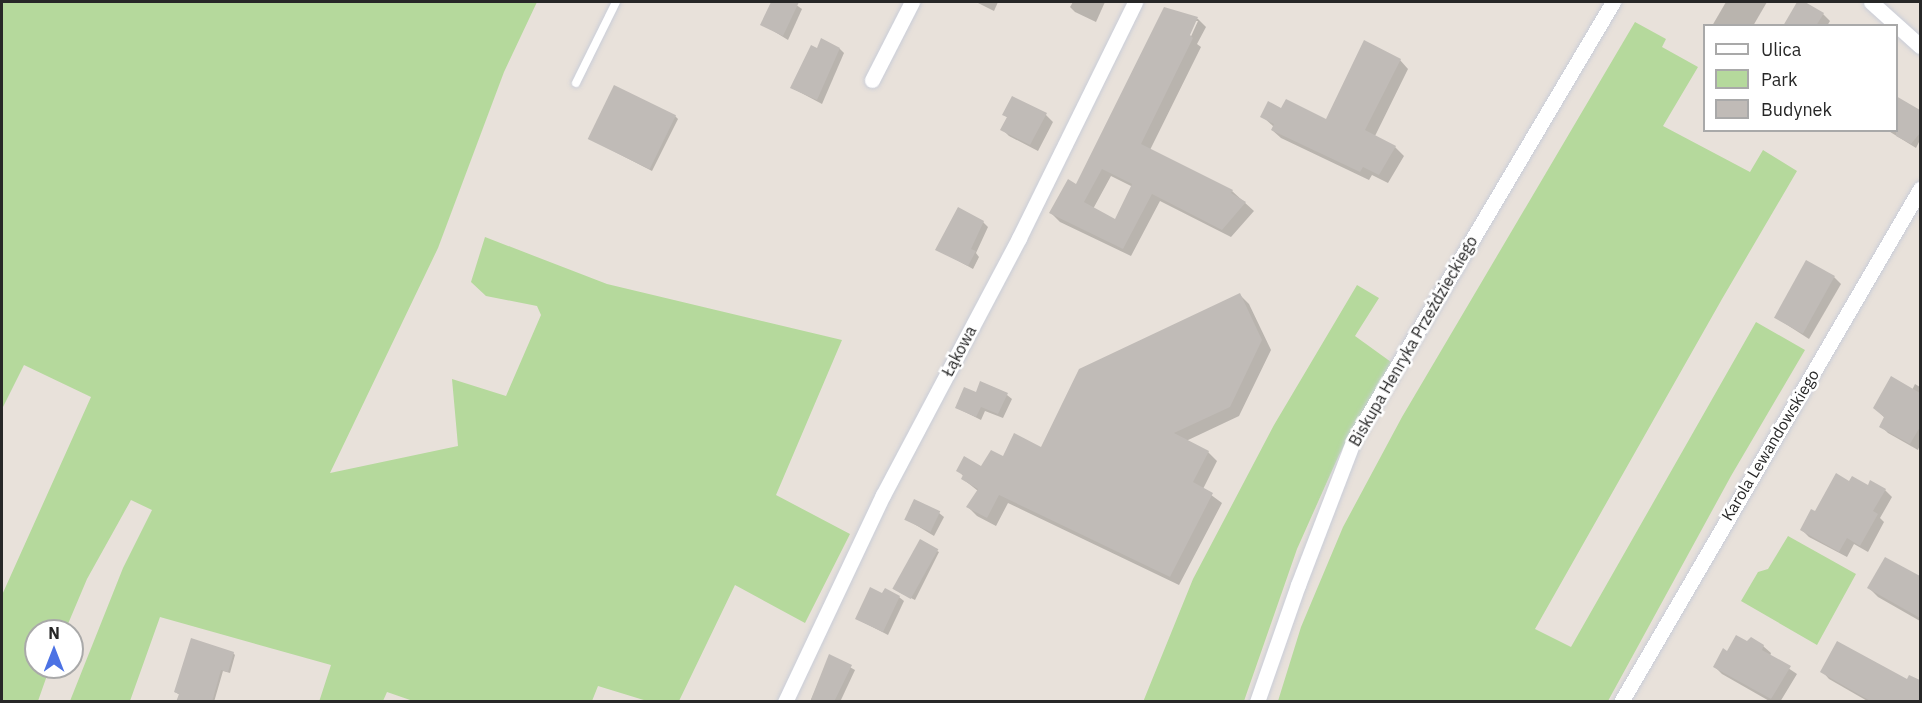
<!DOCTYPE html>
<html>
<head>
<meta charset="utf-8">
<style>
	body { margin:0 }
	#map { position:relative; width:1922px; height:703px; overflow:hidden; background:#e8e1da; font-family:"IBM Plex Sans",sans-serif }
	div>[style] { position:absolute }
	.green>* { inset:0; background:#b5d99c }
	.shadow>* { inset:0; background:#0003 }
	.building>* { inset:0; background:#c0bbb7; transform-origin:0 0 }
	.roads { filter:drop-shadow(0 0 2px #c9cdd8) drop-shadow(0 0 2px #c9cdd8) }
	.lane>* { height:8px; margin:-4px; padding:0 4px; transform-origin:4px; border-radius:4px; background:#fff }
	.street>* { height:15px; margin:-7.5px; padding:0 7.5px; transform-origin:7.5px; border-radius:7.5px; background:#fff }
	span { translate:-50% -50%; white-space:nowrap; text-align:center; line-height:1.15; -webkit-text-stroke:5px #fff; paint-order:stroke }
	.street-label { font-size:16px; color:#272727 }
	.frame { position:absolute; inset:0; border:3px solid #272727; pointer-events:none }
	.legend { position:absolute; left:1703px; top:24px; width:195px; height:108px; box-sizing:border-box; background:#fff; border:2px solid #a9a9a9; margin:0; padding:8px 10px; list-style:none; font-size:18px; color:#272727 }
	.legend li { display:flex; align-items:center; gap:12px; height:30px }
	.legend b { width:30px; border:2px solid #a9a9a9 }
	.north { position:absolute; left:24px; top:619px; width:60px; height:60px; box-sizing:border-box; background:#fff; border:2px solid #a9a9a9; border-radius:50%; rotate:0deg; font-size:16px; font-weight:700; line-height:24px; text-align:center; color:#272727 }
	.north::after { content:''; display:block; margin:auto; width:21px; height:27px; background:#4c72e4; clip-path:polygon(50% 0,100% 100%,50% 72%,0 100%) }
</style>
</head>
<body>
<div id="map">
	<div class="green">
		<div style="clip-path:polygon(2px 2px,537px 2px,504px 72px,438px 248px,330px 473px,458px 446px,452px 379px,506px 396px,541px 315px,537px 306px,486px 296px,471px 282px,485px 237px,607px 284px,842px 340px,776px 495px,850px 534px,805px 623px,735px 585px,679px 701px,647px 701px,598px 686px,592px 701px,413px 701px,387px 692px,383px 701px,319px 702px,331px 665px,160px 617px,130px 701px,70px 701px,123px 568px,152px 510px,131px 500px,87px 579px,65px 631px,36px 631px,36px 667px,50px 667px,38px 701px,2px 701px,2px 595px,91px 397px,24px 365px,2px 409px)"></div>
		<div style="clip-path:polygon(1635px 22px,1666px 39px,1662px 47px,1698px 67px,1663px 126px,1750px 172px,1763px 150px,1797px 171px,1722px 299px,1535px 629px,1571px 647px,1756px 322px,1805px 350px,1731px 476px,1608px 701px,1278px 701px,1301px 627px,1343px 527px,1402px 417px)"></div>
		<div style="clip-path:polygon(1357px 285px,1379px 298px,1355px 336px,1391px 362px,1339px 455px,1297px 549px,1244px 701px,1143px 702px,1193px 579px,1274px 425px)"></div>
		<div style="clip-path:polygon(1788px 536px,1856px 574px,1817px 645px,1741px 601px,1758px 572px,1768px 569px)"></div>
	</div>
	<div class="shadow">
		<div style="clip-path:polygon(773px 2px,792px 2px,802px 9px,788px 40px,762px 24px)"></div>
		<div style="clip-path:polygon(976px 2px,998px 2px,994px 11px)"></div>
		<div style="clip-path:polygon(1073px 2px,1105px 2px,1096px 22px,1075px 12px,1070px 7px)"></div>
		<div style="clip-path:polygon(1726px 2px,1767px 2px,1753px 26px,1712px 26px)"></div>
		<div style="clip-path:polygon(1799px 2px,1823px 14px,1830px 21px,1827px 26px,1787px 26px)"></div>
		<div style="clip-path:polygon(evenodd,1165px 9px,1198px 19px,1206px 27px,1197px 44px,1201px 47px,1150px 150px,1232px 191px,1254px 211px,1231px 237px,1160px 201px,1131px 256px,1060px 222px,1051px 213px,1077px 186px,1165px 9px,1195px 21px,1198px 21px,1188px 43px,1185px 41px,1195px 21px,1165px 9px,1111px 176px,1133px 187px,1115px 221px,1093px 209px,1111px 176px)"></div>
		<div style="clip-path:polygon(818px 49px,840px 49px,844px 53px,822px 104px,792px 88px)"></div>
		<div style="clip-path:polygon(1400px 60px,1408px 69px,1375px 136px,1395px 147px,1404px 156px,1388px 183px,1372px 175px,1369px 180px,1281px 138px,1272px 130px,1274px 127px,1262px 116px,1326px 121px)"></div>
		<div style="clip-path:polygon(1898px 99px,1920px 112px,1920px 140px,1916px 148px,1887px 130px,1896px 130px)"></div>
		<div style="clip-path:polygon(1004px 115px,1046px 115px,1053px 122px,1038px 151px,1009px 136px,1002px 129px,1008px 118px)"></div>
		<div style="clip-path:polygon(675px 116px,678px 119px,652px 171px,590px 139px)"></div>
		<div style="clip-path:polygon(983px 222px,988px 227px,976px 253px,979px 257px,973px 269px,937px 249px)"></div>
		<div style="clip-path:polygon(1834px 277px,1841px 284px,1809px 339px,1775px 317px)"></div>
		<div style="clip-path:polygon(1240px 295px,1249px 304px,1271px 350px,1239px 416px,1186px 441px,1208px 452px,1217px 461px,1203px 489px,1222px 503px,1179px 585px,1008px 503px,996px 526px,977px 516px,968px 507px,978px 491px,963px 479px,964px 477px,958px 470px,982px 468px,1003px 458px,1041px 449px)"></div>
		<div style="clip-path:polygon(1915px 384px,1920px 387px,1920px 445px,1918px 450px,1888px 433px,1881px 426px,1885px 418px,1875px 408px,1912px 390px)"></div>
		<div style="clip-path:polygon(976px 394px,1007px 395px,1012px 399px,1003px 418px,985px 411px,981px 420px,957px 408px)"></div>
		<div style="clip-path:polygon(1850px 483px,1885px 490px,1892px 497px,1880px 518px,1884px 522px,1868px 552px,1854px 544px,1847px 557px,1809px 537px,1802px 530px,1815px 513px)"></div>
		<div style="clip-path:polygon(939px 513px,944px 517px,934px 536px,906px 519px)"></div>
		<div style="clip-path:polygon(937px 551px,939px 552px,915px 600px,899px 592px,897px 590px)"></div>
		<div style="clip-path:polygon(1886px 559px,1920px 578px,1920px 621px,1878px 597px,1869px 588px)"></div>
		<div style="clip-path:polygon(883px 595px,899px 597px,904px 601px,888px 635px,857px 619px)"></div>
		<div style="clip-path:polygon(1748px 643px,1763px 646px,1771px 653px,1770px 656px,1797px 674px,1780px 702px,1771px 702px,1722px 674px,1715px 667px,1728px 653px)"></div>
		<div style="clip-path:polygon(1838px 643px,1920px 688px,1920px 702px,1869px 702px,1829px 679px,1822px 671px)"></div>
		<div style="clip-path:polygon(233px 653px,235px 655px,230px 673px,223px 671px,214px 702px,181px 702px,180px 695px,175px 692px)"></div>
		<div style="clip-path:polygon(830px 656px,855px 670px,840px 702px,810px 702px)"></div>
	</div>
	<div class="building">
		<div style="clip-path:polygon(771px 2px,799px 2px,783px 36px,760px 25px)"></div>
		<div style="clip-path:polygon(1797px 2px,1805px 2px,1824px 13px,1816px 26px,1783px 26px)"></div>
		<div style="clip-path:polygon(evenodd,1164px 7px,1198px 17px,1190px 35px,1193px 38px,1141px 144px,1233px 190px,1231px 193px,1246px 202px,1222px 230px,1152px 194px,1123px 249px,1049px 213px,1068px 179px,1076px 184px,1164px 7px,1102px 169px,1132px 184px,1115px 219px,1084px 202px,1102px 169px)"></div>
		<div style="clip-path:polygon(821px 38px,840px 48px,817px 100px,790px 88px,811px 45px,817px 48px)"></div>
		<div style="clip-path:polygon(1364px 40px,1401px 59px,1365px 130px,1396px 146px,1379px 175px,1363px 167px,1360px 172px,1271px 130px,1274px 124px,1260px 117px,1268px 101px,1281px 108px,1286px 99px,1326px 119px)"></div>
		<div style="left:614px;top:85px;width:69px;height:60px;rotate:26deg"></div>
		<div style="clip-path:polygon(1012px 96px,1047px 113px,1030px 145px,1000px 130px,1007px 117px,1002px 115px)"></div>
		<div style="clip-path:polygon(1896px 96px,1920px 110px,1920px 133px,1911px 144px,1896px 136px)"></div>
		<div style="clip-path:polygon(958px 207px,984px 221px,971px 249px,976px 251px,968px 266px,935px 250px)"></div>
		<div style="left:1806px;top:260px;width:33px;height:66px;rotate:29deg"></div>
		<div style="clip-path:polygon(1240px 293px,1262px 340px,1230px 407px,1174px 433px,1209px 451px,1193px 482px,1213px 493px,1170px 577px,999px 495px,987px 518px,966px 507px,978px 489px,961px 479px,963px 475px,956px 471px,964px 456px,981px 466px,991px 450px,1003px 456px,1014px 433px,1041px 447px,1079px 369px)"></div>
		<div style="clip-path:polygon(1891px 376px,1920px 393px,1920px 427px,1910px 444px,1879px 427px,1884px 417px,1873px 408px)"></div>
		<div style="clip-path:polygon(980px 381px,1008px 393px,998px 414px,981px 407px,976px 417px,955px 408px,964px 387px,976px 392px)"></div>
		<div style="clip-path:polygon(1836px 473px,1849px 481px,1852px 476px,1868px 485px,1870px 480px,1886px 489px,1873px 511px,1878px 514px,1860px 546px,1847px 538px,1839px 552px,1800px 530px,1811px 509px,1815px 511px)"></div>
		<div style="left:914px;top:499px;width:29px;height:23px;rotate:25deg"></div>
		<div style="left:920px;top:539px;width:21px;height:57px;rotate:29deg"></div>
		<div style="clip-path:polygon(1885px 557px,1920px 576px,1920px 618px,1867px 588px)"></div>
		<div style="clip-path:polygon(870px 587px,882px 593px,885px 588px,900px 596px,883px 632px,855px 619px)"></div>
		<div style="clip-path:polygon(1736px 635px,1747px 641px,1751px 637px,1764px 645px,1762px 650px,1791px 666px,1771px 699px,1713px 667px,1723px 648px,1727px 651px)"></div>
		<div style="clip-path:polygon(191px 638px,234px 652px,228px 672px,221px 670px,212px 702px,176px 702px,179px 694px,174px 692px)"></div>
		<div style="clip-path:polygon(1837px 641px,1907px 679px,1909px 675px,1920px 680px,1920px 702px,1872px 702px,1820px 672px)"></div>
		<div style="clip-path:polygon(829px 654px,852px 665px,834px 702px,810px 702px)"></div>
	</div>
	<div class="roads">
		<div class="lane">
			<div style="left:576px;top:83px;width:90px;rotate:-63.7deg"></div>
		</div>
		<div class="street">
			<div style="left:1871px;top:2px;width:66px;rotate:41.9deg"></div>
			<div style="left:872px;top:80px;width:88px;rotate:-62.9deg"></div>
			<div style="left:785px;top:702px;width:229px;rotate:-64.7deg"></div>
			<div style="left:883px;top:495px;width:291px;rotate:-62.1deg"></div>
			<div style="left:1019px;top:238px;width:263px;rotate:-63.8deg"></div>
			<div style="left:1257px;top:702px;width:124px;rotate:-70.7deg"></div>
			<div style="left:1298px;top:585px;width:156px;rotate:-69deg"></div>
			<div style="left:1354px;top:439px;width:508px;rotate:-59.35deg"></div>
			<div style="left:1621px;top:702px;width:594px;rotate:-59.76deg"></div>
		</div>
	</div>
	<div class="street-label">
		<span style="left:1413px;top:341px;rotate:-60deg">Biskupa Henryka Przeździeckiego</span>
		<span style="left:959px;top:351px;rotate:-62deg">Łąkowa</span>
		<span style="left:1770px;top:445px;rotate:-59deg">Karola Lewandowskiego</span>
	</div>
	<div class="frame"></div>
	<ul class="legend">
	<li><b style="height:8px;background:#fff"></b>Ulica</li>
	<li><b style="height:16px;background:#b5d99c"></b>Park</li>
	<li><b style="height:16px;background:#c0bbb7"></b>Budynek</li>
	</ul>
	<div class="north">N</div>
</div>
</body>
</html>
